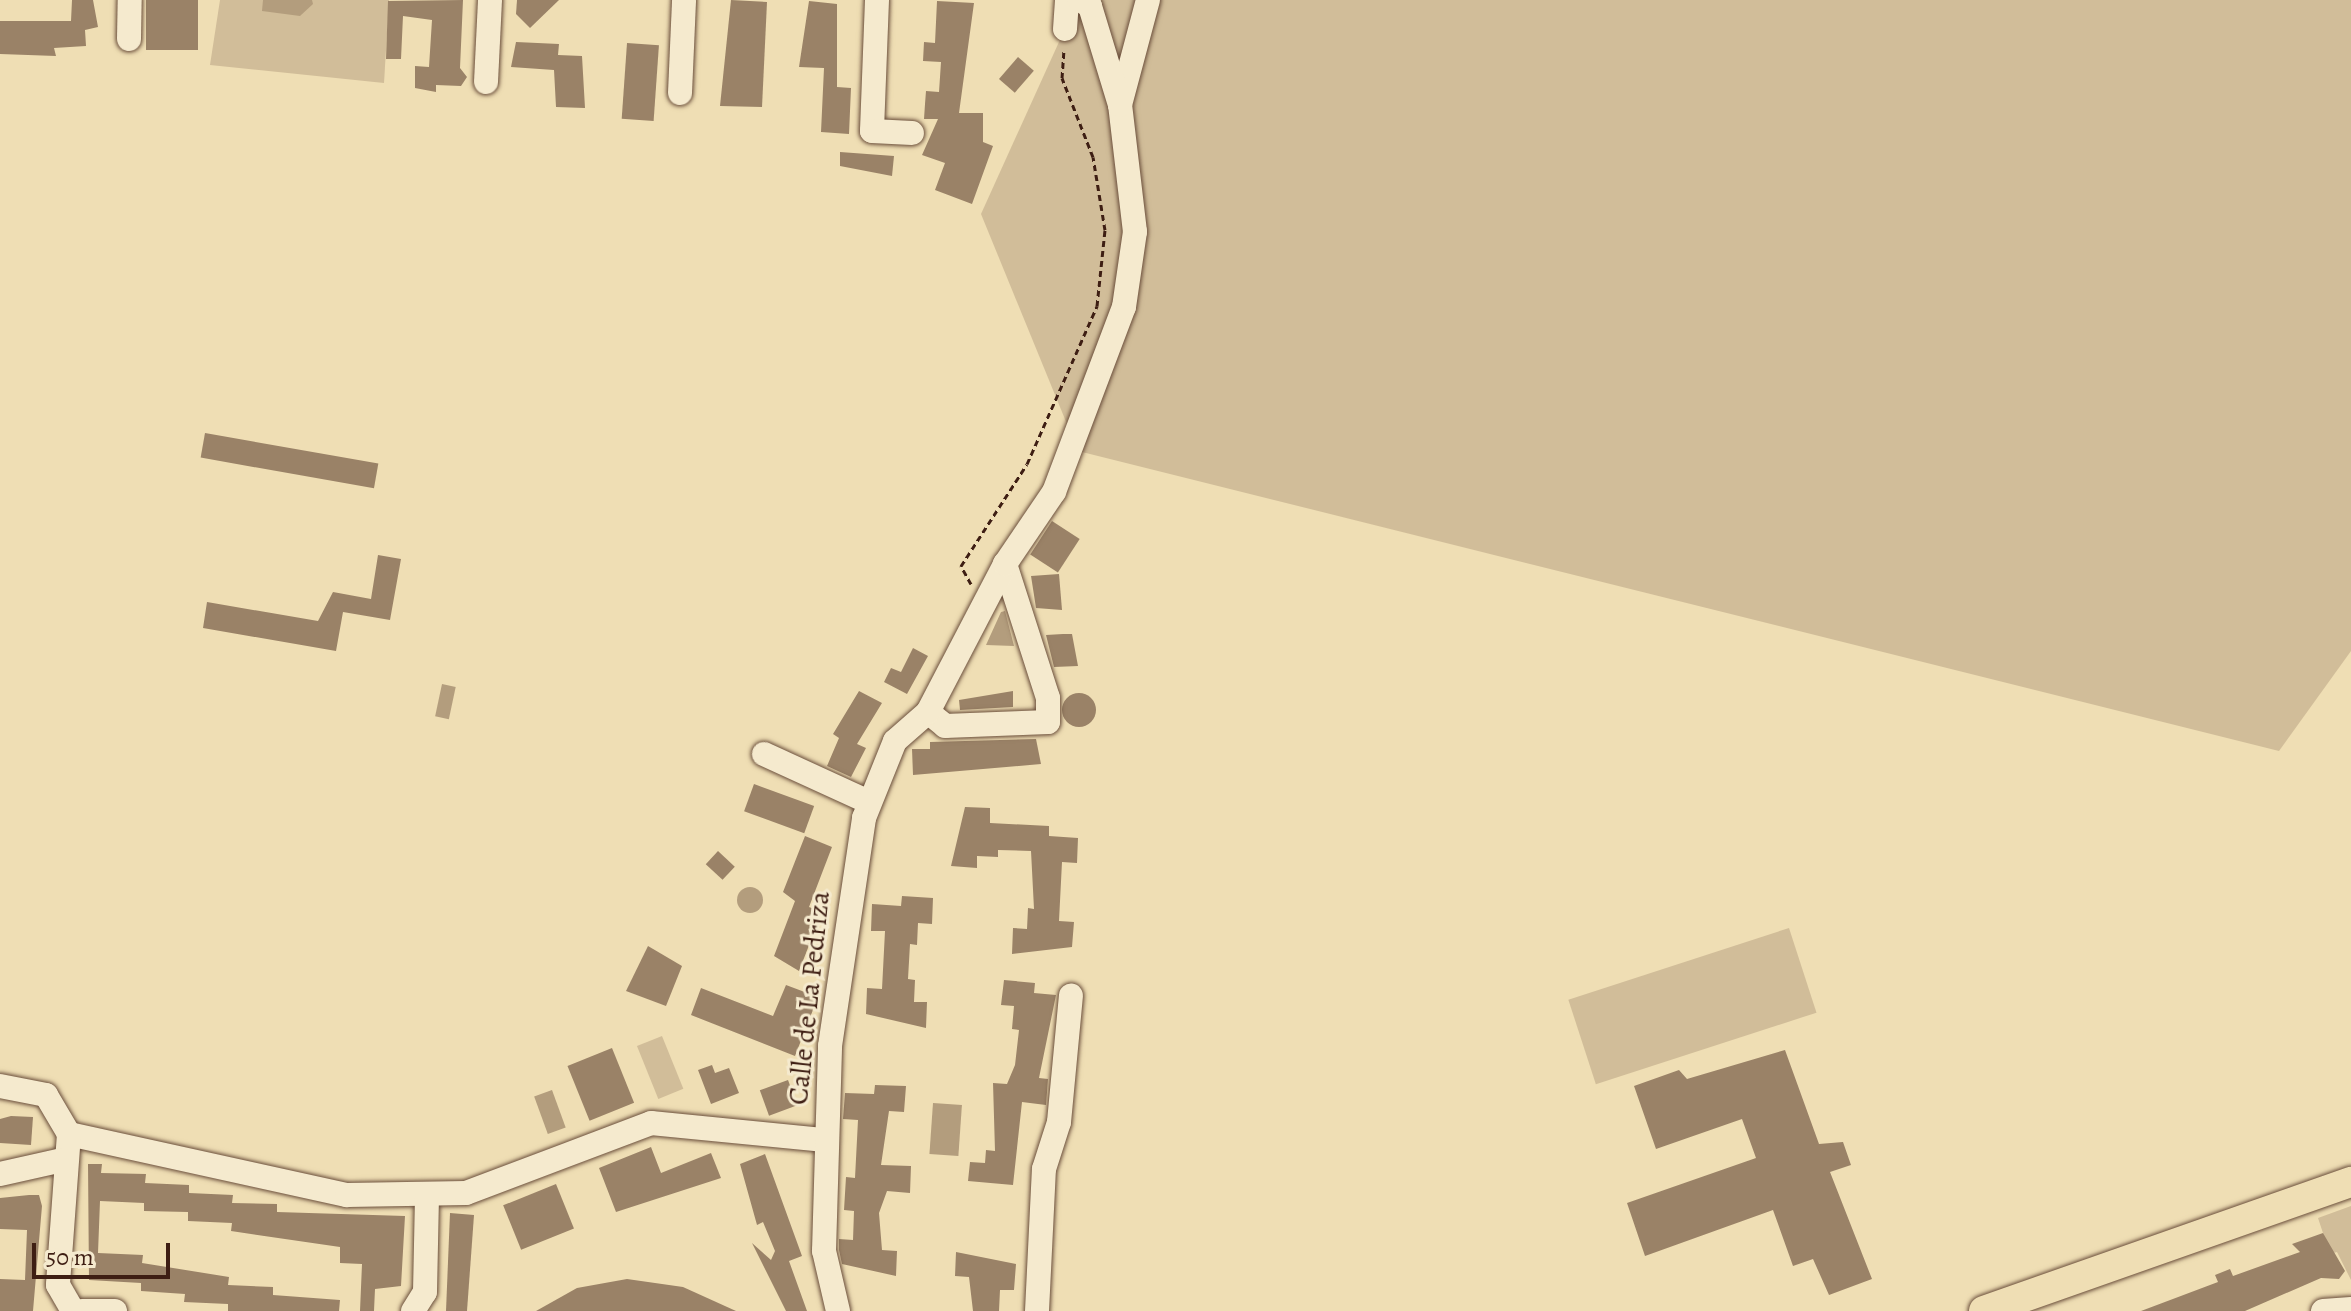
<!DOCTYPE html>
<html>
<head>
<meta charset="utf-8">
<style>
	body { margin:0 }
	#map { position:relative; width:2351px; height:1311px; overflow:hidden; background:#efdeb4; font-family:Alegreya,serif }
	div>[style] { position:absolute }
	.green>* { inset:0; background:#d1bd99; transform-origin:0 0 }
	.water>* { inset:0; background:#b39d7d; transform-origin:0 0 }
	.round { border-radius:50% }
	.building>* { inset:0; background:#9a8267; transform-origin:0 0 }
	.path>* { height:3px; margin-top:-1.5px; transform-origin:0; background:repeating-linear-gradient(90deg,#3e1e13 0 6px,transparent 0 10px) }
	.roads { filter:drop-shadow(0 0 2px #6a4e3b) drop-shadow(0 0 2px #6a4e3b) }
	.minor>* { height:24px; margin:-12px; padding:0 12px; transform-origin:12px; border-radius:12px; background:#f5eace }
	.major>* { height:30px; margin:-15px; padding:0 15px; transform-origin:15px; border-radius:15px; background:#efdeb4 }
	span { translate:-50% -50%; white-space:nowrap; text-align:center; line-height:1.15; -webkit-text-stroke:6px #f5eace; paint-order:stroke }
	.street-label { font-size:28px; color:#3e1e13 }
	.scale { position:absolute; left:32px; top:1243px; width:138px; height:36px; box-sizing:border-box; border:4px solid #3e1e13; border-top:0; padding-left:10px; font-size:24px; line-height:28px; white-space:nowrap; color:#3e1e13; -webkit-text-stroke:6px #f5eace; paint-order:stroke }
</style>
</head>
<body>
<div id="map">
	<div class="green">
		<div style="clip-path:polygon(220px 0,389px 0,384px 83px,210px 65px)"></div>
		<div style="clip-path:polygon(1078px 0,2351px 0,2351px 651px,2279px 751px,1078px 451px,981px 214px)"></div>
		<div style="left:1789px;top:928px;width:89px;height:232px;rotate:72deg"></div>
		<div style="left:662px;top:1036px;width:57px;height:27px;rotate:68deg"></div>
		<div style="clip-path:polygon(2351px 1206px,2351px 1280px,2337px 1252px,2330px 1254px,2318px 1218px)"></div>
	</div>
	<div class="water">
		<div style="clip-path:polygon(263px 0,312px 0,313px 4px,300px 16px,262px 11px)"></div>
		<div style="clip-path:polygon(1005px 611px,1014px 646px,986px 645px,1001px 612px)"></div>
		<div style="left:442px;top:684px;width:14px;height:33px;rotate:12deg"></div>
		<div class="round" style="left:737px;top:887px;width:26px;height:26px"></div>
		<div style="left:552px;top:1090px;width:40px;height:19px;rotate:70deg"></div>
		<div style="left:933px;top:1103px;width:29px;height:51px;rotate:4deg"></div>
	</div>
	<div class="building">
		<div style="clip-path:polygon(72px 0,93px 0,98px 27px,85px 30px,86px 46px,54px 48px,56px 56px,0 54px,0 21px,71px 21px)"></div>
		<div style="left:146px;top:0;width:52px;height:50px"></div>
		<div style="clip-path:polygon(463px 0,460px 68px,467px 77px,461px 86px,436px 85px,436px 92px,415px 88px,415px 66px,429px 67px,432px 20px,403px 16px,401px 59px,386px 59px,388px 1px)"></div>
		<div style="clip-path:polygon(517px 0,559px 0,530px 28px,516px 14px)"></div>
		<div style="clip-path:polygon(731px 0,767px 2px,762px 107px,720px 106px)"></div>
		<div style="clip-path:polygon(809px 1px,837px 4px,837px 87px,851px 88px,849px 134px,821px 132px,824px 68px,799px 67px)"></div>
		<div style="clip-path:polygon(937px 1px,974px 3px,959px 113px,983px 113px,983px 142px,993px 146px,972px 204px,935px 190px,945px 163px,922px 155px,938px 119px,924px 119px,925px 104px,926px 91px,939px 92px,941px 62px,923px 61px,924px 42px,935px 43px)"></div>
		<div style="clip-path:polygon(516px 42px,559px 44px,558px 55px,582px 56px,585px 108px,556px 107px,554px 70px,511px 67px)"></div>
		<div style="left:627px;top:43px;width:32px;height:76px;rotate:4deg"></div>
		<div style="left:1018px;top:57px;width:21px;height:29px;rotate:41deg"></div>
		<div style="clip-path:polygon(840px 152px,894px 156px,892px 176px,840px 166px)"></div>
		<div style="left:205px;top:433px;width:176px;height:25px;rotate:10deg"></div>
		<div style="left:1052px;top:521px;width:33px;height:40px;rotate:33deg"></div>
		<div style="clip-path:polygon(378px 555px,401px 559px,390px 620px,343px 612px,336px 651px,203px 628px,207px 602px,318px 621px,333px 592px,371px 599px)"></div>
		<div style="clip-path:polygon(1059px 574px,1062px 610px,1036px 608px,1031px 576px)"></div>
		<div style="clip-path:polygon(1063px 634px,1072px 634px,1078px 666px,1054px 667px,1046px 635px)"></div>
		<div style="clip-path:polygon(913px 648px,928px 656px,907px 694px,884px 682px,891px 668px,901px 672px)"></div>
		<div style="clip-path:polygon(859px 691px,882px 703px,857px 744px,866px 748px,851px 777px,827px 766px,839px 738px,833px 734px)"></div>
		<div style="clip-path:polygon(1013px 691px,1013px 707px,960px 710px,959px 700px)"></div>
		<div class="round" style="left:1062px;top:693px;width:34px;height:34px"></div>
		<div style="clip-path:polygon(1036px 739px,1041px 764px,913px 775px,912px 749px,930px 749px,930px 742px)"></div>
		<div style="left:754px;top:784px;width:64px;height:29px;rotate:20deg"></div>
		<div style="clip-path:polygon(965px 807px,990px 808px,990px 823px,1049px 826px,1049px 836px,1078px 838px,1077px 863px,1062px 862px,1059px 921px,1074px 922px,1072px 947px,1012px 954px,1013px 928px,1027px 929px,1028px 908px,1034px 909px,1031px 851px,998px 850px,998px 857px,977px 856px,977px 868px,951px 866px)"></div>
		<div style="clip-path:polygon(805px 836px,832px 847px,809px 907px,822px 912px,799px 971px,774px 956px,795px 901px,783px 892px)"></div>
		<div style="left:718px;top:851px;width:23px;height:18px;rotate:43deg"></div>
		<div style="clip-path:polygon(902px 896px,933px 898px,932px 924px,918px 923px,917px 945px,910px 944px,908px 979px,915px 980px,914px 1002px,927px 1002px,926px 1028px,866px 1014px,867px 988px,882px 989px,885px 931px,871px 931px,872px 904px,901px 906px)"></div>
		<div style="clip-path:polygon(648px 946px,682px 966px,666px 1006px,626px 991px)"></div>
		<div style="clip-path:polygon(1004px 980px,1035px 983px,1034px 993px,1056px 995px,1039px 1078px,1048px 1079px,1046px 1105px,1022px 1102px,1013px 1185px,968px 1181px,970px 1162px,985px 1163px,986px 1150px,995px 1151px,993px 1083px,1007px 1084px,1015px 1065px,1019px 1030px,1012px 1029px,1014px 1006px,1001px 1005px)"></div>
		<div style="clip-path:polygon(786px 985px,818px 997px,795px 1056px,691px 1015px,701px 988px,773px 1016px)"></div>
		<div style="left:612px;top:1048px;width:59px;height:48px;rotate:68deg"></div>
		<div style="clip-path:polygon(1785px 1050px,1819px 1144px,1843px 1142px,1851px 1165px,1830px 1172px,1872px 1279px,1829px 1295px,1813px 1259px,1793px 1266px,1773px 1210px,1645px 1256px,1627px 1203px,1756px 1158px,1742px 1119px,1656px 1149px,1634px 1086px,1679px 1070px,1687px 1079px)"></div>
		<div style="clip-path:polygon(712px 1065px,715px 1073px,729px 1068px,739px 1093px,711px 1104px,698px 1070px)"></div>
		<div style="left:788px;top:1080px;width:27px;height:30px;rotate:70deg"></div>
		<div style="clip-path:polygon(875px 1085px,906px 1086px,904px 1112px,889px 1111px,881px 1165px,911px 1166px,910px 1193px,887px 1191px,879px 1213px,882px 1250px,897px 1251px,896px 1276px,842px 1264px,839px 1250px,839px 1239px,853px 1240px,854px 1211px,844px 1210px,846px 1177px,855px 1178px,858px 1120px,843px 1119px,845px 1093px,874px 1094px)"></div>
		<div style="clip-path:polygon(11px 1116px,33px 1117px,31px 1145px,0 1143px,0 1119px)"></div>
		<div style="clip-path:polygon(651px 1147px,661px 1173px,711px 1153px,721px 1178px,616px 1212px,599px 1168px)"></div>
		<div style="clip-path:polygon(765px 1154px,802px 1256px,789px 1261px,807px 1311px,786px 1311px,752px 1243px,771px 1260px,775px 1251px,763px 1222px,757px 1225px,740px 1164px)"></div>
		<div style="clip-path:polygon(88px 1164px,102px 1164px,101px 1173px,146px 1174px,145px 1183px,189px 1185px,189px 1193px,233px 1195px,232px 1203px,277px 1204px,277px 1212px,405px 1216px,401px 1286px,375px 1289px,374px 1311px,360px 1311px,362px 1264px,340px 1263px,340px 1247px,231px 1231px,232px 1223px,188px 1221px,188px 1212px,144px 1211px,144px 1203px,100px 1201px,98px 1253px,143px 1255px,142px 1263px,229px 1277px,228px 1285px,273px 1287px,273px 1295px,340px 1300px,339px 1311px,228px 1311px,228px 1304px,184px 1302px,185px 1294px,141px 1291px,141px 1283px,89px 1280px)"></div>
		<div style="left:556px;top:1184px;width:48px;height:57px;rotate:68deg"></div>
		<div style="clip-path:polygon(29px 1195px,39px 1195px,42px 1206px,33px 1311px,0 1311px,0 1279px,25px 1280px,27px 1230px,0 1229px,0 1198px)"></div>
		<div style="clip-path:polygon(450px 1213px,474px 1215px,467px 1311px,446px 1311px)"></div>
		<div style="clip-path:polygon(2323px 1233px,2345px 1271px,2339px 1279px,2321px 1278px,2245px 1311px,2141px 1311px,2218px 1282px,2215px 1275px,2230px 1269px,2233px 1276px,2300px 1252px,2292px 1244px)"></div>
		<div style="clip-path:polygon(956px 1252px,1016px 1264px,1014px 1290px,1000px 1290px,999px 1311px,973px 1311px,969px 1277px,955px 1276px)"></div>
		<div style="clip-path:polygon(627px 1279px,683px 1287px,736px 1311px,536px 1311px,577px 1288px)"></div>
	</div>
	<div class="path">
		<div style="left:971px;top:584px;width:21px;rotate:-119deg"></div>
		<div style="left:961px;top:566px;width:121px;rotate:-57.1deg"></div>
		<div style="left:1027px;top:464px;width:173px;rotate:-66.1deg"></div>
		<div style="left:1097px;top:306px;width:76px;rotate:-84deg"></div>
		<div style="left:1105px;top:230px;width:74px;rotate:-99.3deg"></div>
		<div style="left:1093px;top:157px;width:85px;rotate:-111.4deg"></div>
		<div style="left:1062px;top:78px;width:29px;rotate:-86deg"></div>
	</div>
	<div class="roads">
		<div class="minor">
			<div style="left:877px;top:0;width:131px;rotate:92.2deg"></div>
			<div style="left:872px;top:131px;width:40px;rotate:2.9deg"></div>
			<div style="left:1065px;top:29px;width:29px;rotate:-86deg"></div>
			<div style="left:129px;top:39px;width:39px;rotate:-89deg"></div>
			<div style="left:486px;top:82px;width:82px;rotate:-87.2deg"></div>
			<div style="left:680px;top:93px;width:93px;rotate:-87.5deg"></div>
			<div style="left:1120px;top:105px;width:109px;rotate:-75.1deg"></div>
			<div style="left:928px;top:712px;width:22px;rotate:39deg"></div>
			<div style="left:945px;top:726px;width:103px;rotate:-2.2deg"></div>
			<div style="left:1048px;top:722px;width:24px;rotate:-90deg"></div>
			<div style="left:1048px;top:698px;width:141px;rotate:-107.8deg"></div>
			<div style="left:764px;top:754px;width:115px;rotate:24.6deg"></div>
			<div style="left:0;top:1086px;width:47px;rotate:11.1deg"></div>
			<div style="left:46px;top:1095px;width:45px;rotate:59.5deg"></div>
			<div style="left:69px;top:1134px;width:285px;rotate:12.4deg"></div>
			<div style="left:347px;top:1195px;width:119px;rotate:-1deg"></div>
			<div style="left:466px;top:1193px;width:198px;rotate:-20.7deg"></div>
			<div style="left:651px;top:1123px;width:175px;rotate:5.6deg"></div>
			<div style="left:69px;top:1134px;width:151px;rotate:94.2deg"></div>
			<div style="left:58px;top:1285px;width:30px;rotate:60deg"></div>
			<div style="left:0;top:1174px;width:64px;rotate:-12.7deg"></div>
			<div style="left:82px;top:1311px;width:33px"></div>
			<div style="left:413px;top:1311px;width:22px;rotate:-58deg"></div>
			<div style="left:425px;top:1292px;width:98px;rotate:-88.8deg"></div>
			<div style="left:838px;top:1311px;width:62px;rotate:-103.1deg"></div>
			<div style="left:824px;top:1251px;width:205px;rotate:-88.3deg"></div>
			<div style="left:830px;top:1046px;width:231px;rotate:-81.5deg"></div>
			<div style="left:864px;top:818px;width:83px;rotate:-68.1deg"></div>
			<div style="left:895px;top:741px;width:44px;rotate:-41.3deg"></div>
			<div style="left:928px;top:712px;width:167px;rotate:-62.5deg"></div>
			<div style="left:1005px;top:564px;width:87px;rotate:-55.8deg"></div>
			<div style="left:1054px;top:492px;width:198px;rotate:-69.3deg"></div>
			<div style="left:1124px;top:307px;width:76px;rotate:-81.7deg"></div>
			<div style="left:1135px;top:232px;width:128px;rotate:-96.7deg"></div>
			<div style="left:1120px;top:105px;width:103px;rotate:-106.9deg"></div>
			<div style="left:1090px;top:6px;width:12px;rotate:-149deg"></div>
			<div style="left:1037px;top:1311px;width:142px;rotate:-87.2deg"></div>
			<div style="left:1044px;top:1169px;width:49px;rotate:-72.3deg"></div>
			<div style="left:1059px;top:1122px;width:127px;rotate:-84.6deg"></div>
			<div style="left:2323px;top:1311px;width:28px;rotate:-4deg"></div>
		</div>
		<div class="major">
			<div style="left:1984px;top:1311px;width:389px;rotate:-19.4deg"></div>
		</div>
	</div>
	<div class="street-label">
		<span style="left:809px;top:998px;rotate:-84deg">Calle de La Pedriza</span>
	</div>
	<div class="scale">50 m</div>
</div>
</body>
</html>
